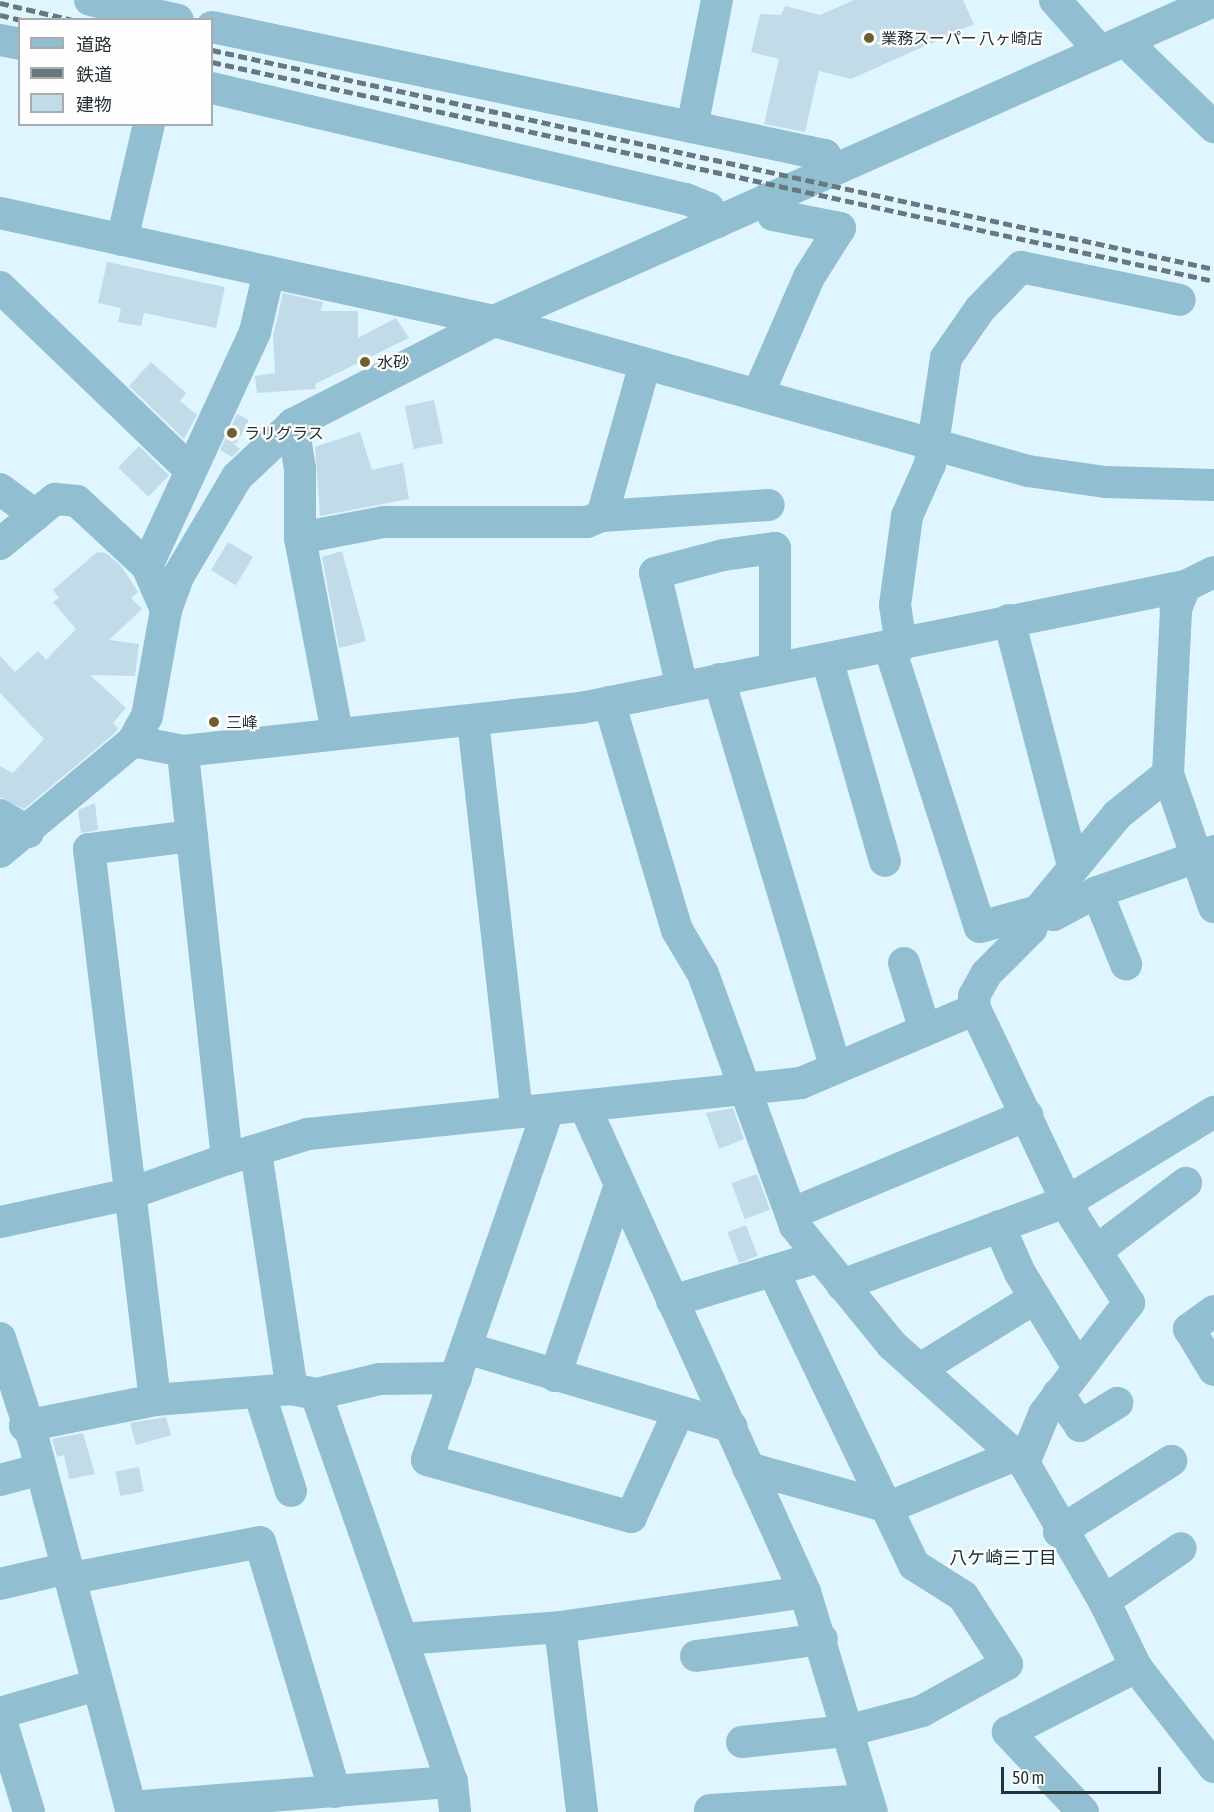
<!DOCTYPE html>
<html>
<head>
<meta charset="utf-8">
<style>
	body { margin:0 }
	#map { position:relative; width:1214px; height:1812px; overflow:hidden; background:#dff5ff; font-family:"Asap Condensed","Noto Sans JP",sans-serif }
	div>[style] { position:absolute }
	.building>* { inset:0; background:#c1dce8; transform-origin:0 0 }
	.minor>* { height:32px; margin:-16px; padding:0 16px; transform-origin:16px; border-radius:16px; background:#92bed1 }
	.rail>* { height:4.5px; margin-top:-2.25px; transform-origin:0; background:repeating-linear-gradient(90deg,#69787e 0 9px,transparent 0 13.5px) }
	.dots>* { width:16px; height:16px; translate:-50% -50%; box-sizing:border-box; border:3px solid #fefefe; border-radius:50% }
	span { translate:-50% -50%; white-space:nowrap; text-align:center; line-height:1.15; -webkit-text-stroke:4.5px #fefefe; paint-order:stroke }
	.poi-label { font-size:16px; color:#273236 }
	.left { translate:0 -50%; text-align:left }
	.neighbourhood-label { font-size:18px; color:#192f38 }
	.legend { position:absolute; left:18px; top:18px; width:195px; height:108px; box-sizing:border-box; background:#fefefe; border:2px solid #a8acae; margin:0; padding:8px 10px; list-style:none; font-size:18px; color:#273236 }
	.legend li { display:flex; align-items:center; gap:12px; height:30px }
	.legend b { width:30px; border:2px solid #a8acae }
	.scale { position:absolute; left:1001px; top:1767px; width:160px; height:27px; box-sizing:border-box; border:3px solid #273236; border-top:0; padding-left:8px; font-size:18px; line-height:21px; white-space:nowrap; color:#273236; -webkit-text-stroke:4px #fefefe; paint-order:stroke }
</style>
</head>
<body>
<div id="map">
	<div class="building">
		<div style="clip-path:polygon(854px 0,963px 0,974px 24px,851px 79px,819px 71px,805px 132px,764px 124px,779px 59px,751px 52px,760px 14px,781px 15px,785px 6px,820px 15px)"></div>
		<div style="clip-path:polygon(107px 262px,225px 287px,216px 328px,144px 313px,141px 326px,118px 322px,121px 308px,98px 303px)"></div>
		<div style="clip-path:polygon(283px 293px,323px 302px,321px 311px,358px 311px,358px 338px,396px 318px,409px 338px,315px 384px,316px 389px,257px 393px,255px 376px,275px 373px,273px 336px)"></div>
		<div style="clip-path:polygon(151px 362px,186px 393px,180px 401px,197px 415px,184px 439px,129px 386px)"></div>
		<div style="left:434px;top:400px;width:44px;height:30px;rotate:78deg"></div>
		<div style="clip-path:polygon(237px 414px,249px 420px,236px 444px,230px 441px,240px 449px,232px 457px,220px 450px)"></div>
		<div style="clip-path:polygon(360px 432px,372px 470px,403px 463px,409px 499px,320px 516px,315px 447px)"></div>
		<div style="left:139px;top:446px;width:42px;height:30px;rotate:44deg"></div>
		<div style="left:228px;top:542px;width:29px;height:33px;rotate:31deg"></div>
		<div style="clip-path:polygon(342px 551px,366px 641px,339px 648px,322px 557px)"></div>
		<div style="clip-path:polygon(97px 552px,106px 553px,121px 566px,138px 592px,131px 598px,142px 609px,109px 640px,139px 644px,135px 676px,90px 675px,126px 708px,113px 723px,118px 728px,114px 734px,24px 809px,0 797px,0 766px,13px 773px,44px 739px,0 693px,0 656px,15px 672px,38px 651px,46px 660px,76px 629px,53px 602px,59px 598px,53px 590px)"></div>
		<div style="clip-path:polygon(95px 803px,98px 830px,81px 833px,78px 810px)"></div>
		<div style="clip-path:polygon(733px 1108px,744px 1139px,719px 1149px,706px 1113px)"></div>
		<div style="left:757px;top:1174px;width:38px;height:27px;rotate:70deg"></div>
		<div style="left:746px;top:1225px;width:33px;height:20px;rotate:69deg"></div>
		<div style="clip-path:polygon(166px 1417px,171px 1435px,136px 1445px,130px 1423px)"></div>
		<div style="clip-path:polygon(83px 1433px,95px 1474px,69px 1479px,64px 1455px,57px 1457px,52px 1439px)"></div>
		<div style="left:139px;top:1467px;width:25px;height:24px;rotate:79deg"></div>
	</div>
	<div class="minor">
		<div style="left:90px;top:0;width:90px;rotate:12.8deg"></div>
		<div style="left:717px;top:0;width:129px;rotate:101.1deg"></div>
		<div style="left:692px;top:127px;width:136px;rotate:11.9deg"></div>
		<div style="left:825px;top:155px;width:17px;rotate:69deg"></div>
		<div style="left:1055px;top:0;width:68px;rotate:48.6deg"></div>
		<div style="left:212px;top:27px;width:490px;rotate:11.8deg"></div>
		<div style="left:0;top:40px;width:20px;rotate:11deg"></div>
		<div style="left:1125px;top:41px;width:124px;rotate:44deg"></div>
		<div style="left:212px;top:88px;width:487px;rotate:13.2deg"></div>
		<div style="left:686px;top:199px;width:24px;rotate:22deg"></div>
		<div style="left:708px;top:208px;width:17px;rotate:57deg"></div>
		<div style="left:0;top:213px;width:506px;rotate:12.33deg"></div>
		<div style="left:494px;top:321px;width:555px;rotate:15.69deg"></div>
		<div style="left:1028px;top:471px;width:78px;rotate:8.1deg"></div>
		<div style="left:1105px;top:482px;width:109px;rotate:1.6deg"></div>
		<div style="left:122px;top:240px;width:119px;rotate:-76.9deg"></div>
		<div style="left:0;top:287px;width:264px;rotate:43.9deg"></div>
		<div style="left:759px;top:392px;width:125px;rotate:-66.5deg"></div>
		<div style="left:809px;top:277px;width:58px;rotate:-57.7deg"></div>
		<div style="left:840px;top:228px;width:68px;rotate:-169deg"></div>
		<div style="left:773px;top:215px;width:17px;rotate:-111deg"></div>
		<div style="left:293px;top:424px;width:46px;rotate:81.2deg"></div>
		<div style="left:300px;top:469px;width:69px;rotate:90deg"></div>
		<div style="left:300px;top:538px;width:197px;rotate:79.2deg"></div>
		<div style="left:0;top:489px;width:44px;rotate:36.6deg"></div>
		<div style="left:35px;top:515px;width:26px;rotate:-39deg"></div>
		<div style="left:55px;top:499px;width:22px;rotate:5deg"></div>
		<div style="left:77px;top:501px;width:96px;rotate:42.9deg"></div>
		<div style="left:602px;top:516px;width:158px;rotate:-74.2deg"></div>
		<div style="left:300px;top:538px;width:86px;rotate:-10.8deg"></div>
		<div style="left:384px;top:522px;width:203px"></div>
		<div style="left:587px;top:522px;width:16px;rotate:-22deg"></div>
		<div style="left:602px;top:516px;width:167px;rotate:-3.8deg"></div>
		<div style="left:0;top:544px;width:45px;rotate:-39.6deg"></div>
		<div style="left:1214px;top:572px;width:32px;rotate:154deg"></div>
		<div style="left:1185px;top:586px;width:26px;rotate:111deg"></div>
		<div style="left:1176px;top:610px;width:164px;rotate:92.8deg"></div>
		<div style="left:1168px;top:774px;width:141px;rotate:70.9deg"></div>
		<div style="left:166px;top:610px;width:48px;rotate:-113.4deg"></div>
		<div style="left:147px;top:566px;width:258px;rotate:-65.2deg"></div>
		<div style="left:255px;top:332px;width:62px;rotate:-76.9deg"></div>
		<div style="left:1009px;top:620px;width:253px;rotate:75.4deg"></div>
		<div style="left:901px;top:646px;width:41px;rotate:-98.3deg"></div>
		<div style="left:895px;top:605px;width:90px;rotate:-82.3deg"></div>
		<div style="left:907px;top:516px;width:57px;rotate:-66.1deg"></div>
		<div style="left:930px;top:464px;width:107px;rotate:-81.4deg"></div>
		<div style="left:946px;top:358px;width:60px;rotate:-55.2deg"></div>
		<div style="left:980px;top:309px;width:59px;rotate:-45.7deg"></div>
		<div style="left:1021px;top:267px;width:162px;rotate:11.7deg"></div>
		<div style="left:890px;top:649px;width:292px;rotate:72.1deg"></div>
		<div style="left:980px;top:927px;width:60px;rotate:-15.4deg"></div>
		<div style="left:1038px;top:911px;width:16px;rotate:14deg"></div>
		<div style="left:1054px;top:915px;width:49px;rotate:-28.1deg"></div>
		<div style="left:1097px;top:892px;width:124px;rotate:-19.3deg"></div>
		<div style="left:827px;top:659px;width:210px;rotate:74deg"></div>
		<div style="left:719px;top:679px;width:406px;rotate:73.3deg"></div>
		<div style="left:682px;top:687px;width:117px;rotate:-103.3deg"></div>
		<div style="left:655px;top:573px;width:70px;rotate:-14.8deg"></div>
		<div style="left:723px;top:555px;width:52px;rotate:-7.7deg"></div>
		<div style="left:775px;top:548px;width:119px;rotate:90deg"></div>
		<div style="left:609px;top:702px;width:238px;rotate:73.4deg"></div>
		<div style="left:677px;top:930px;width:51px;rotate:59.4deg"></div>
		<div style="left:703px;top:974px;width:268px;rotate:69.9deg"></div>
		<div style="left:795px;top:1226px;width:154px;rotate:50.8deg"></div>
		<div style="left:892px;top:1345px;width:177px;rotate:41.8deg"></div>
		<div style="left:1024px;top:1463px;width:160px;rotate:59.9deg"></div>
		<div style="left:1104px;top:1601px;width:73px;rotate:64.1deg"></div>
		<div style="left:1136px;top:1667px;width:127px;rotate:52deg"></div>
		<div style="left:473px;top:721px;width:393px;rotate:83.6deg"></div>
		<div style="left:133px;top:741px;width:51px;rotate:11.3deg"></div>
		<div style="left:183px;top:751px;width:400px;rotate:-6.2deg"></div>
		<div style="left:581px;top:708px;width:616px;rotate:-11.42deg"></div>
		<div style="left:0;top:815px;width:33px;rotate:31deg"></div>
		<div style="left:0;top:852px;width:173px;rotate:-39.8deg"></div>
		<div style="left:133px;top:741px;width:29px;rotate:-61deg"></div>
		<div style="left:147px;top:716px;width:108px;rotate:-79.8deg"></div>
		<div style="left:166px;top:610px;width:37px;rotate:-70deg"></div>
		<div style="left:179px;top:575px;width:114px;rotate:-59.4deg"></div>
		<div style="left:237px;top:477px;width:77px;rotate:-43.4deg"></div>
		<div style="left:293px;top:424px;width:226px;rotate:-27.1deg"></div>
		<div style="left:494px;top:321px;width:788px;rotate:-23.96deg"></div>
		<div style="left:1097px;top:892px;width:78px;rotate:68.1deg"></div>
		<div style="left:904px;top:963px;width:70px;rotate:72.6deg"></div>
		<div style="left:585px;top:1107px;width:533px;rotate:65.6deg"></div>
		<div style="left:805px;top:1592px;width:230px;rotate:73.1deg"></div>
		<div style="left:548px;top:1110px;width:370px;rotate:109.1deg"></div>
		<div style="left:427px;top:1460px;width:212px;rotate:15.6deg"></div>
		<div style="left:631px;top:1517px;width:114px;rotate:-65.7deg"></div>
		<div style="left:256px;top:1152px;width:240px;rotate:81.4deg"></div>
		<div style="left:227px;top:1159px;width:85px;rotate:-17.2deg"></div>
		<div style="left:308px;top:1134px;width:496px;rotate:-5.9deg"></div>
		<div style="left:801px;top:1083px;width:189px;rotate:-23deg"></div>
		<div style="left:793px;top:1213px;width:254px;rotate:-22.7deg"></div>
		<div style="left:0;top:1222px;width:132px;rotate:-12.2deg"></div>
		<div style="left:129px;top:1194px;width:104px;rotate:-19.7deg"></div>
		<div style="left:227px;top:1159px;width:410px;rotate:-96.2deg"></div>
		<div style="left:999px;top:1226px;width:51px;rotate:65.9deg"></div>
		<div style="left:1020px;top:1273px;width:109px;rotate:58.5deg"></div>
		<div style="left:1096px;top:1251px;width:113px;rotate:-37.1deg"></div>
		<div style="left:842px;top:1285px;width:241px;rotate:-20.4deg"></div>
		<div style="left:1068px;top:1201px;width:171px;rotate:-31.4deg"></div>
		<div style="left:672px;top:1301px;width:153px;rotate:-16.7deg"></div>
		<div style="left:1214px;top:1311px;width:31px;rotate:144deg"></div>
		<div style="left:1189px;top:1329px;width:48px;rotate:58.6deg"></div>
		<div style="left:0;top:1338px;width:109px;rotate:71.9deg"></div>
		<div style="left:34px;top:1442px;width:383px;rotate:75.2deg"></div>
		<div style="left:466px;top:1348px;width:277px;rotate:16.5deg"></div>
		<div style="left:920px;top:1369px;width:135px;rotate:-31.7deg"></div>
		<div style="left:555px;top:1376px;width:202px;rotate:-71.2deg"></div>
		<div style="left:259px;top:1392px;width:104px;rotate:72.1deg"></div>
		<div style="left:316px;top:1394px;width:411px;rotate:70.7deg"></div>
		<div style="left:452px;top:1782px;width:30px;rotate:84deg"></div>
		<div style="left:1058px;top:1394px;width:39px;rotate:55deg"></div>
		<div style="left:1080px;top:1426px;width:44px;rotate:-31.9deg"></div>
		<div style="left:155px;top:1400px;width:555px;rotate:-96.83deg"></div>
		<div style="left:89px;top:849px;width:104px;rotate:-7.2deg"></div>
		<div style="left:25px;top:1426px;width:133px;rotate:-11.3deg"></div>
		<div style="left:155px;top:1400px;width:137px;rotate:-4.6deg"></div>
		<div style="left:292px;top:1389px;width:25px;rotate:12deg"></div>
		<div style="left:316px;top:1394px;width:66px;rotate:-13.2deg"></div>
		<div style="left:380px;top:1379px;width:76px;rotate:-0.8deg"></div>
		<div style="left:1024px;top:1463px;width:53px;rotate:-67.8deg"></div>
		<div style="left:1044px;top:1414px;width:140px;rotate:-52.6deg"></div>
		<div style="left:1129px;top:1303px;width:104px;rotate:-122.5deg"></div>
		<div style="left:1073px;top:1215px;width:228px;rotate:-115.4deg"></div>
		<div style="left:975px;top:1009px;width:13px;rotate:-94deg"></div>
		<div style="left:974px;top:996px;width:25px;rotate:-61deg"></div>
		<div style="left:986px;top:974px;width:64px;rotate:-45deg"></div>
		<div style="left:1031px;top:929px;width:19px;rotate:-69deg"></div>
		<div style="left:1038px;top:911px;width:124px;rotate:-50.5deg"></div>
		<div style="left:1117px;top:815px;width:65px;rotate:-38.8deg"></div>
		<div style="left:748px;top:1468px;width:146px;rotate:15.5deg"></div>
		<div style="left:889px;top:1507px;width:136px;rotate:-22.4deg"></div>
		<div style="left:0;top:1480px;width:42px;rotate:-15deg"></div>
		<div style="left:1059px;top:1532px;width:133px;rotate:-32.4deg"></div>
		<div style="left:72px;top:1578px;width:191px;rotate:-10.8deg"></div>
		<div style="left:260px;top:1542px;width:261px;rotate:73.3deg"></div>
		<div style="left:0;top:1584px;width:70px;rotate:-13.2deg"></div>
		<div style="left:1104px;top:1601px;width:93px;rotate:-34.5deg"></div>
		<div style="left:560px;top:1627px;width:186px;rotate:83.2deg"></div>
		<div style="left:402px;top:1639px;width:158px;rotate:-4.3deg"></div>
		<div style="left:560px;top:1627px;width:247px;rotate:-8.1deg"></div>
		<div style="left:696px;top:1656px;width:127px;rotate:-7.7deg"></div>
		<div style="left:0;top:1713px;width:101px;rotate:-16.1deg"></div>
		<div style="left:0;top:1717px;width:99px;rotate:73deg"></div>
		<div style="left:742px;top:1742px;width:106px;rotate:-6deg"></div>
		<div style="left:847px;top:1731px;width:78px;rotate:-14.9deg"></div>
		<div style="left:922px;top:1711px;width:97px;rotate:-28.9deg"></div>
		<div style="left:1007px;top:1664px;width:81px;rotate:-122.9deg"></div>
		<div style="left:963px;top:1596px;width:58px;rotate:-147.7deg"></div>
		<div style="left:914px;top:1565px;width:324px;rotate:-115.6deg"></div>
		<div style="left:131px;top:1807px;width:322px;rotate:-4.5deg"></div>
		<div style="left:710px;top:1810px;width:158px;rotate:-3.6deg"></div>
		<div style="left:1083px;top:1812px;width:110px;rotate:-133.2deg"></div>
		<div style="left:1008px;top:1732px;width:144px;rotate:-26.9deg"></div>
	</div>
	<div class="rail">
		<div style="left:0;top:3px;width:75px;rotate:13.1deg"></div>
		<div style="left:0;top:15px;width:22px;rotate:13deg"></div>
		<div style="left:212px;top:50px;width:1026px;rotate:12.33deg"></div>
		<div style="left:212px;top:62px;width:1026px;rotate:12.33deg"></div>
	</div>
	<div class="dots">
		<div style="left:869px;top:38px;background:#6d602d"></div>
		<div style="left:365px;top:362px;background:#6d602d"></div>
		<div style="left:232px;top:433px;background:#6d602d"></div>
		<div style="left:214px;top:722px;background:#6d602d"></div>
	</div>
	<div class="poi-label">
		<span class="left" style="left:881px;top:38px">業務スーパー 八ヶ崎店</span>
		<span class="left" style="left:377px;top:362px">水砂</span>
		<span class="left" style="left:244px;top:433px">ラリグラス</span>
		<span class="left" style="left:226px;top:722px">三峰</span>
	</div>
	<div class="neighbourhood-label">
		<span style="left:1003px;top:1558px">八ケ崎三丁目</span>
	</div>
	<ul class="legend">
	<li><b style="height:8px;background:#92bed1"></b>道路</li>
	<li><b style="height:8px;background:#69787e"></b>鉄道</li>
	<li><b style="height:16px;background:#c1dce8"></b>建物</li>
	</ul>
	<div class="scale">50 m</div>
</div>
</body>
</html>
